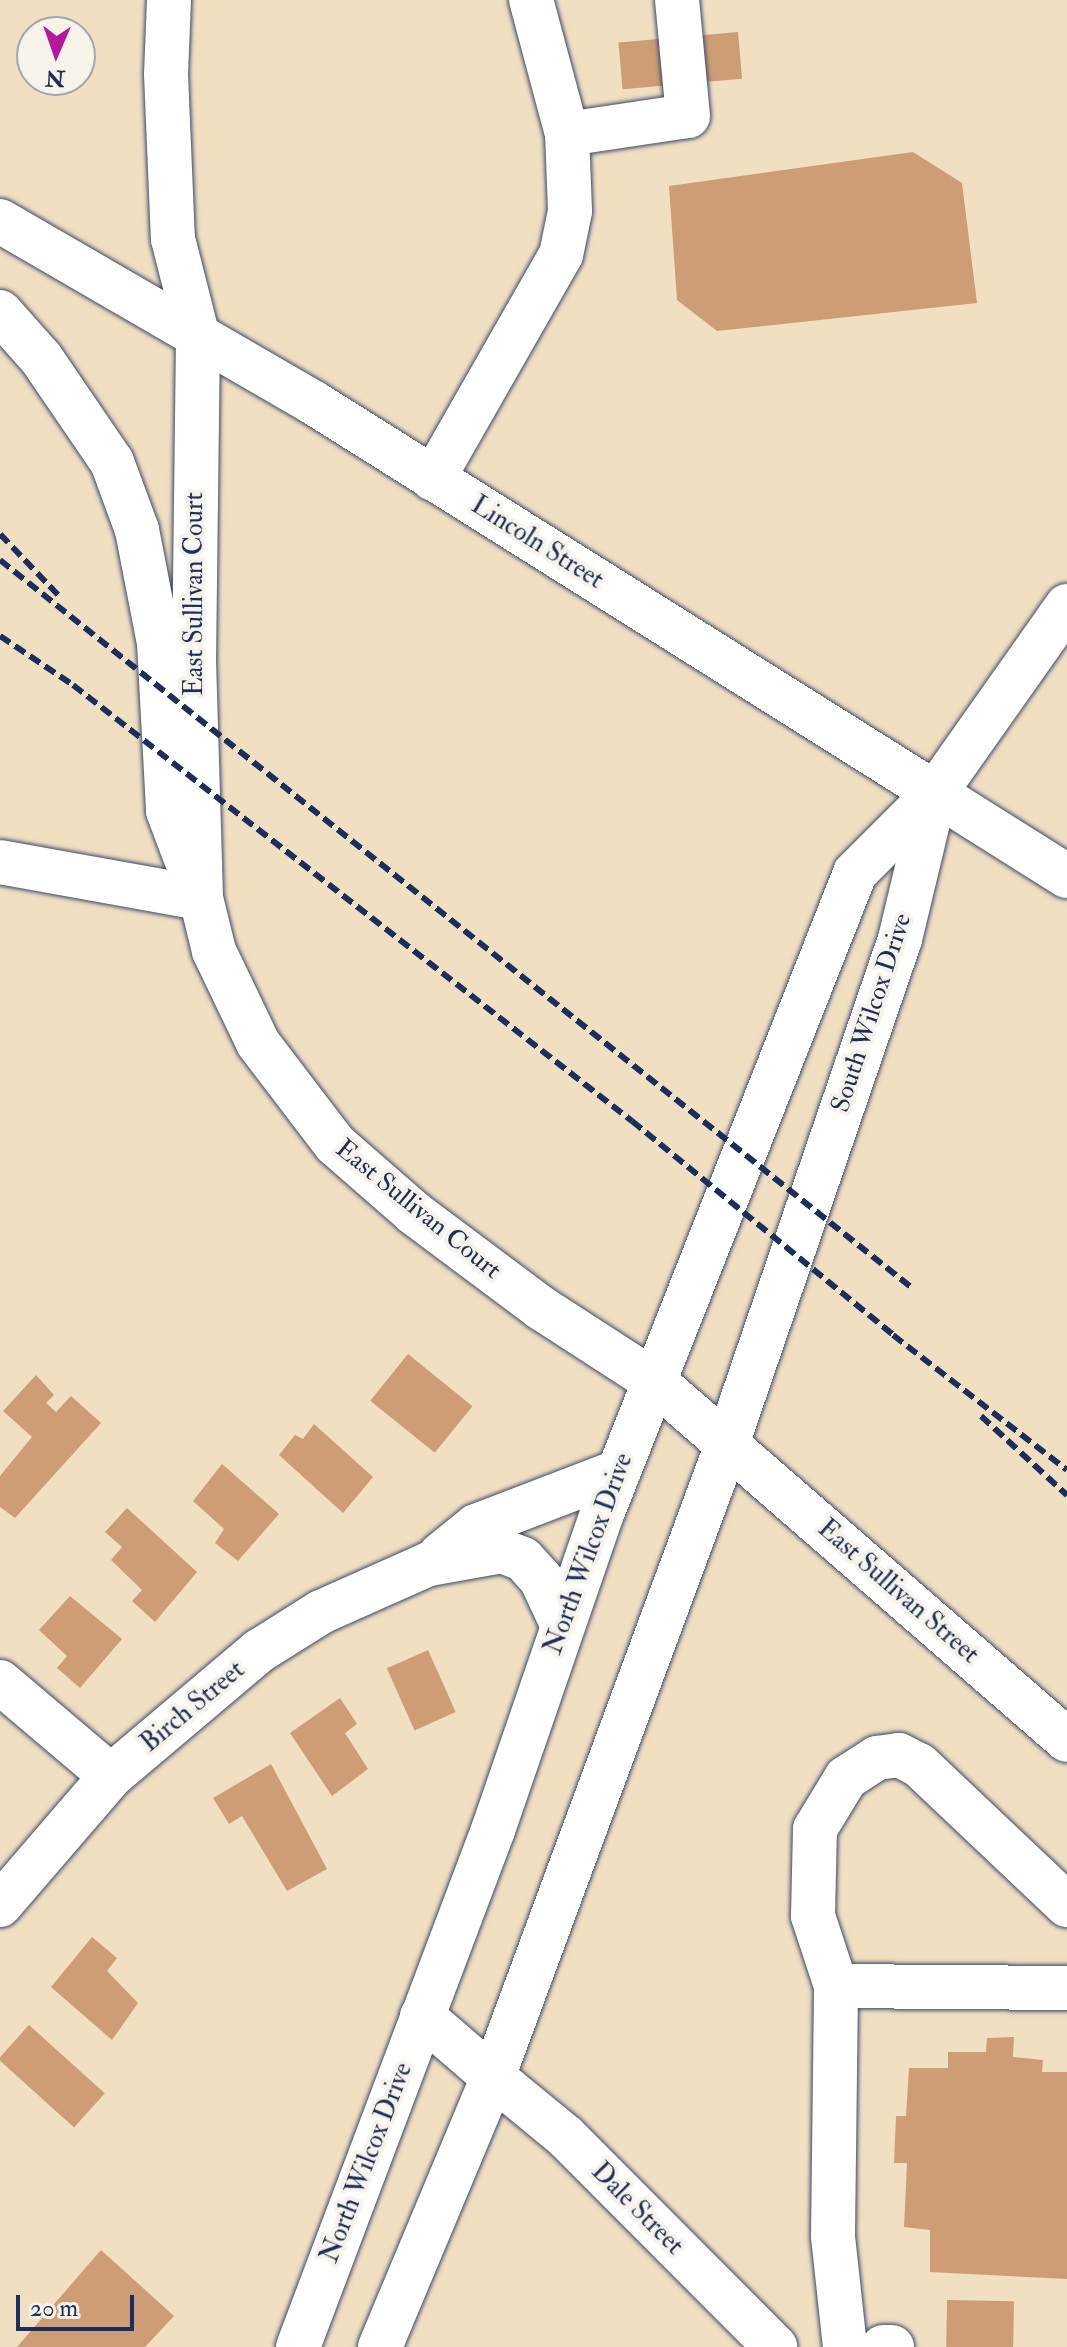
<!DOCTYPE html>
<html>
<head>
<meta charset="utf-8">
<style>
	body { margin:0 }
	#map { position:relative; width:1067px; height:2347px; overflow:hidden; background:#f1dfc1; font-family:"IM FELL Double Pica",serif }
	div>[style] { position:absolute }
	.building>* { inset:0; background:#ce9d76; transform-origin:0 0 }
	.roads { filter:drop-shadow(0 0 2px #3b496d) drop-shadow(0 0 2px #3b496d) }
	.minor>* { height:44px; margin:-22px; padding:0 22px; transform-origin:22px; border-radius:22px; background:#fff }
	.major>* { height:44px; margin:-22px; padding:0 22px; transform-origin:22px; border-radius:22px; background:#fff }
	.rail>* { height:6px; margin-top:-3px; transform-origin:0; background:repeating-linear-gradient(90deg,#1b2f5e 0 12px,transparent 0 18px) }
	span { translate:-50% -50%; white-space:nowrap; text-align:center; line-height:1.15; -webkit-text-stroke:8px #f7f3e8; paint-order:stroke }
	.street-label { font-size:26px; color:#1b2f5e }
	.north { position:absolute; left:16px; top:16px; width:80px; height:80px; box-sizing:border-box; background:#f7f3e8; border:2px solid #9fa5b1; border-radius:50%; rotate:182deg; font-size:22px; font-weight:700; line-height:32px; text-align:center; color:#1b2f5e }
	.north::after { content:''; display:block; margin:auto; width:28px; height:36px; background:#b5179e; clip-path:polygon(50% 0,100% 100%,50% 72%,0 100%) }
	.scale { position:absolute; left:16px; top:2295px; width:118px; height:36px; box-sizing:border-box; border:4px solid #1b2f5e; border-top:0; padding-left:10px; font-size:24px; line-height:28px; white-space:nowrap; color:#1b2f5e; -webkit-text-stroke:6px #f7f3e8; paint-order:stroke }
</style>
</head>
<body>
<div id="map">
	<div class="building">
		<div style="left:738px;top:32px;width:47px;height:120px;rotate:85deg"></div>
		<div style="clip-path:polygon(913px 152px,962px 183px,977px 303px,717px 331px,677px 300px,669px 186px)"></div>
		<div style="left:408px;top:1354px;width:83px;height:60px;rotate:39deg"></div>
		<div style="clip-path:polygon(36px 1375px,54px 1395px,46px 1403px,56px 1412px,71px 1396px,101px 1423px,15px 1518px,0 1507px,0 1476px,32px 1437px,3px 1411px)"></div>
		<div style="clip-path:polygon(314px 1424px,373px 1477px,343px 1513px,279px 1455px,295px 1435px,303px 1439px)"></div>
		<div style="clip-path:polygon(222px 1464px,279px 1514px,238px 1561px,215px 1543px,224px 1529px,193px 1501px)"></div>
		<div style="clip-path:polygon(127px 1508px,197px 1572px,155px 1622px,132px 1601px,142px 1590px,111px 1560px,122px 1547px,105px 1532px)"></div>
		<div style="clip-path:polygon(70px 1596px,122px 1639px,80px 1688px,57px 1668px,67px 1656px,39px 1630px)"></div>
		<div style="left:428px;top:1650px;width:68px;height:45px;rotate:66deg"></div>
		<div style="clip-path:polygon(340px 1698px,357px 1724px,345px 1733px,368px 1769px,332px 1796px,290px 1733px)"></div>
		<div style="clip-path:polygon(271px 1764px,327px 1869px,287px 1891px,242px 1816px,229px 1824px,213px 1798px)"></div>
		<div style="clip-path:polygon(92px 1937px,117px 1958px,107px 1971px,138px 2003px,112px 2040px,51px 1987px)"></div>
		<div style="left:29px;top:2025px;width:102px;height:46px;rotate:42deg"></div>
		<div style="clip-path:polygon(1014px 2037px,1013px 2057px,1043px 2060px,1042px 2072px,1067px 2072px,1067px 2279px,930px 2272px,930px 2230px,904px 2227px,907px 2163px,894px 2163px,896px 2116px,906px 2116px,909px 2068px,948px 2068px,948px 2052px,986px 2052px,987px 2038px)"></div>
		<div style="clip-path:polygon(101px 2250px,174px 2316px,145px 2347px,17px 2347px)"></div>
		<div style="left:947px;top:2300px;width:67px;height:47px;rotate:1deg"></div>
	</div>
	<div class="roads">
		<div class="minor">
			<div style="left:169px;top:0;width:74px;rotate:92.3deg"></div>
			<div style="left:166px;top:74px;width:165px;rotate:87.6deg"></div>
			<div style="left:173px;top:239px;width:101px;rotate:75.7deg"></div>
			<div style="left:567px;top:134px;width:122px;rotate:-8.5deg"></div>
			<div style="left:688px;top:116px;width:117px;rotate:-95.4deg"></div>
			<div style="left:433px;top:479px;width:258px;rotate:-60.3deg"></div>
			<div style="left:561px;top:255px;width:45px;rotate:-78.4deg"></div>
			<div style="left:570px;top:211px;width:77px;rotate:-92.2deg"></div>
			<div style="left:567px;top:134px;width:139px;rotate:-105deg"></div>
			<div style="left:935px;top:793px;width:156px;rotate:32.2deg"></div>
			<div style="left:0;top:862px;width:204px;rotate:10.2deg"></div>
			<div style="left:440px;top:1555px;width:46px;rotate:-38.9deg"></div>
			<div style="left:476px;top:1526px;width:153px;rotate:-21deg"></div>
			<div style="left:0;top:1682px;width:145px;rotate:40.3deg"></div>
			<div style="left:0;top:1905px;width:170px;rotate:-49.3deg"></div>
			<div style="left:111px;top:1776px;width:194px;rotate:-40.2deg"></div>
			<div style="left:259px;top:1651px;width:73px;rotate:-32.2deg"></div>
			<div style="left:321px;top:1612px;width:118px;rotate:-24deg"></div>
			<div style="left:429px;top:1564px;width:74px;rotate:-10.1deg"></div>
			<div style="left:502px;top:1551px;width:22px;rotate:21deg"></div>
			<div style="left:523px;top:1559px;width:27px;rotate:48deg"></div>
			<div style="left:541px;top:1579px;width:50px;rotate:65deg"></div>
			<div style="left:836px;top:1986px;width:74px;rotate:-108.2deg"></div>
			<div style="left:813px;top:1916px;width:87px;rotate:-88.7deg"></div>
			<div style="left:815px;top:1829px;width:60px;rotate:-58.7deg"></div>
			<div style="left:846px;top:1778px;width:37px;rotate:-33deg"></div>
			<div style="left:877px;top:1758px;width:22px;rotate:-8deg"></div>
			<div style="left:899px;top:1755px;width:22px;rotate:27deg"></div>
			<div style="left:919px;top:1765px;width:204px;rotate:43.4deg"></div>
			<div style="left:493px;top:2077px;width:93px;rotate:39.3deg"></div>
			<div style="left:565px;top:2136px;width:298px;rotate:45.1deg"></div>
			<div style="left:845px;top:2347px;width:112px;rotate:-96.2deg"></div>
			<div style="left:833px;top:2236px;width:250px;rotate:-89.3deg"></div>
			<div style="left:836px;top:1986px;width:231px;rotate:0.5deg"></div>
			<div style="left:883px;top:2347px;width:9px"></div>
		</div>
		<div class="major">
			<div style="left:0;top:221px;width:363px;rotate:30.1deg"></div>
			<div style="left:314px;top:403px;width:733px;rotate:32.13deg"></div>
			<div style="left:0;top:312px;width:62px;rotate:48.3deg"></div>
			<div style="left:41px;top:358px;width:126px;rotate:55.7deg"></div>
			<div style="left:112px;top:462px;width:72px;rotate:69.8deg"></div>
			<div style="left:137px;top:530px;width:115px;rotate:79deg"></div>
			<div style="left:159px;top:643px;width:168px;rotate:86.9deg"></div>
			<div style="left:168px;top:811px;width:51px;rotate:69.4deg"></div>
			<div style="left:198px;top:337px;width:323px;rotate:90.7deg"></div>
			<div style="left:194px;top:660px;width:238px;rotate:88.3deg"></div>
			<div style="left:201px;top:898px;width:55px;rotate:76.2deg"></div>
			<div style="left:214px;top:951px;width:102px;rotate:64.4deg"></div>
			<div style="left:258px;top:1043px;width:127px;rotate:52.7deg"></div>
			<div style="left:335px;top:1144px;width:105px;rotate:41.1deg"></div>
			<div style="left:414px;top:1213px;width:159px;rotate:36.8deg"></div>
			<div style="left:541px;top:1308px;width:135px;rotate:32.9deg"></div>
			<div style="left:654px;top:1381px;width:547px;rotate:41deg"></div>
			<div style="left:422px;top:2016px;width:94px;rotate:40.7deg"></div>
			<div style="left:298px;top:2347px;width:553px;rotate:-69.33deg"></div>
			<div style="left:493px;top:1830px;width:334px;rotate:-71deg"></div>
			<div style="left:602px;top:1514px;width:689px;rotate:-68.46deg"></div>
			<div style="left:855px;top:873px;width:113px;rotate:-45deg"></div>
			<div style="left:380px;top:2347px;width:293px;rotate:-67.3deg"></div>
			<div style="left:493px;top:2077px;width:672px;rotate:-69.7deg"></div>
			<div style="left:726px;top:1447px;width:537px;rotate:-71.09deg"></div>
			<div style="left:900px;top:939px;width:150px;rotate:-76.5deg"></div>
			<div style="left:935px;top:793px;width:229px;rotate:-54.8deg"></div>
		</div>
	</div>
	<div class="rail">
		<div style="left:0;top:534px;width:86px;rotate:46.4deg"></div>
		<div style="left:0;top:560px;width:1166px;rotate:38.59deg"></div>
		<div style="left:0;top:636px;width:88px;rotate:33.9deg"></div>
		<div style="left:73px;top:685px;width:709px;rotate:37.95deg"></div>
		<div style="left:632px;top:1121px;width:338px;rotate:39.3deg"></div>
		<div style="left:893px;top:1335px;width:220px;rotate:37.8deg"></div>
		<div style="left:981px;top:1416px;width:117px;rotate:42.6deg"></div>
	</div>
	<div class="street-label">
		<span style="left:537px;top:543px;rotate:32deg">Lincoln Street</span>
		<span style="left:195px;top:594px;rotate:-90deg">East Sullivan Court</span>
		<span style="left:872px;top:1013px;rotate:-72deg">South Wilcox Drive</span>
		<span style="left:418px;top:1210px;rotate:39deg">East Sullivan Court</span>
		<span style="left:589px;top:1554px;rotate:-70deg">North Wilcox Drive</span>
		<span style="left:898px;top:1592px;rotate:41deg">East Sullivan Street</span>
		<span style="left:193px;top:1707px;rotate:-40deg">Birch Street</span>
		<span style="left:367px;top:2163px;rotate:-69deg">North Wilcox Drive</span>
		<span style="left:637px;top:2209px;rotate:45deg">Dale Street</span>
	</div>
	<div class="north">N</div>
	<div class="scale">20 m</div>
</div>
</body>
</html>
